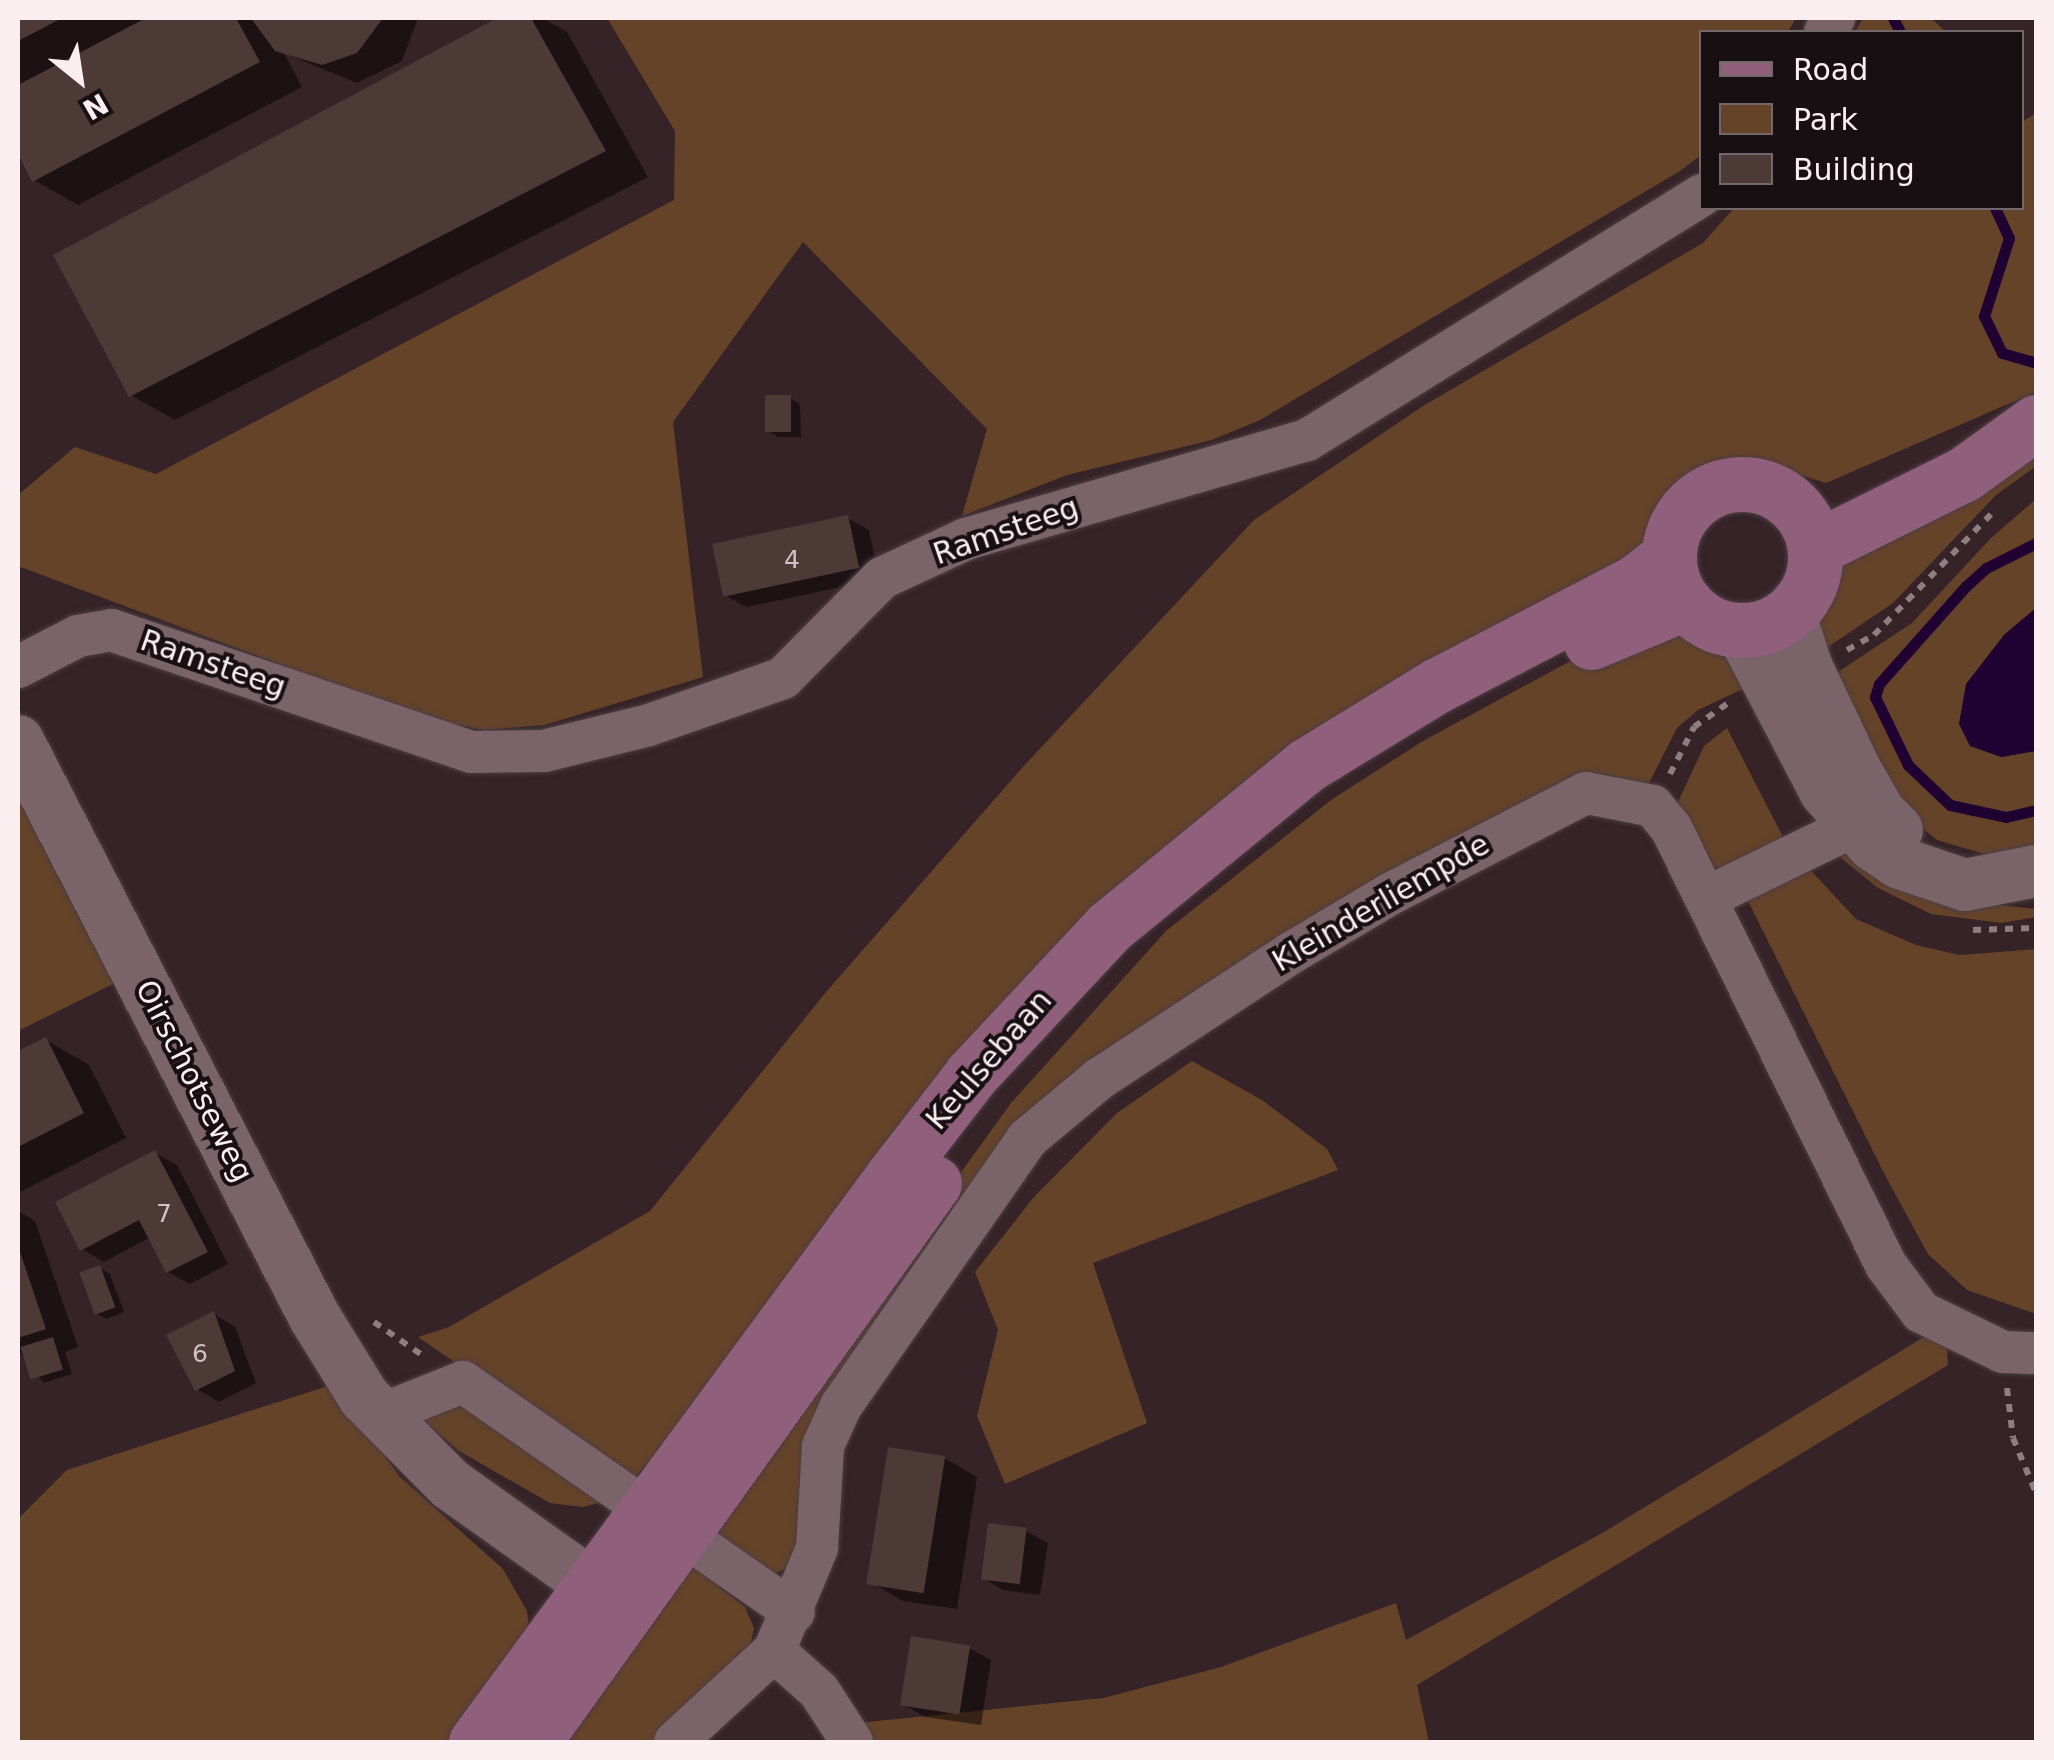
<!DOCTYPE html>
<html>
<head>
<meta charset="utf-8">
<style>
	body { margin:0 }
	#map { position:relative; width:2054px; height:1760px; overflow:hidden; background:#352327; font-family:"DejaVu Sans",sans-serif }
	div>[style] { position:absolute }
	.green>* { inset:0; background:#654329 }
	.water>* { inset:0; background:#1f0231 }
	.shadow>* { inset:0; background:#0007 }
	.stream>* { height:11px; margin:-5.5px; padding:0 5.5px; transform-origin:5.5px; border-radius:5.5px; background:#1f0231 }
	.building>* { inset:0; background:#4d3a36; transform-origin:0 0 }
	.path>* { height:6px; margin-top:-3px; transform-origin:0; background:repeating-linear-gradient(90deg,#8e7e81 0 8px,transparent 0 16px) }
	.roads { filter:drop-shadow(0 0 2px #4d3e42) drop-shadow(0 0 2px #4d3e42) }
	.minor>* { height:42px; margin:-21px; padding:0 21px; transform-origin:21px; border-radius:21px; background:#7a6469 }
	.tertiary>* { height:52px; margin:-26px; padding:0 26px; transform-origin:26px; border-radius:26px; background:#7a6469 }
	.secondary>* { height:55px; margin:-27.5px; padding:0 27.5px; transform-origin:27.5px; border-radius:27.5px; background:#8f5f7c }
	.secondary>.ring { margin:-27.5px; padding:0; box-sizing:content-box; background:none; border:55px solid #8f5f7c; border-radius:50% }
	span { translate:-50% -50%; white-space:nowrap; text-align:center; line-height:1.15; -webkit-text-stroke:8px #170f11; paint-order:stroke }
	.number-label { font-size:25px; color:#d0c1c2 }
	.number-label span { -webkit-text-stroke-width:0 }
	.street-label { font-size:30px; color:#fbeef1 }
	.frame { position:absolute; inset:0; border:20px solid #fbeef1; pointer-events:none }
	.legend { position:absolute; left:1699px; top:30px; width:325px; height:180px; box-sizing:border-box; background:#170f11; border:2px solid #72686b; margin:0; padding:12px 18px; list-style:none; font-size:30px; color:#fbeef1 }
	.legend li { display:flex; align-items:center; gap:20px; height:50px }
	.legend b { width:50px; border:2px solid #72686b }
	.north { position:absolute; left:30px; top:30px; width:100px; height:100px; -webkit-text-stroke:8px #170f11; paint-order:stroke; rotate:150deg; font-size:28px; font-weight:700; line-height:40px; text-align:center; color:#fbeef1 }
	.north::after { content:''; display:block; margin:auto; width:35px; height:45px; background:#fbeef1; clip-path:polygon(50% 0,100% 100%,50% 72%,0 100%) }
</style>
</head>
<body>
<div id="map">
	<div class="green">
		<div style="clip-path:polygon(607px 18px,1796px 18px,1788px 32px,1702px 32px,1701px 155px,1680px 171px,1260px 420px,1212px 440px,1067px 475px,962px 516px,987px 429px,803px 242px,673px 422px,703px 677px,545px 725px,484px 730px,423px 718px,18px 566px,18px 495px,75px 447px,156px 474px,674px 200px,675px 131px)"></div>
		<div style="clip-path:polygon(1863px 18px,1931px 18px,1946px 32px,1855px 32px)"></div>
		<div style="clip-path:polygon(2036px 113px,2036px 392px,1826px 483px,1762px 463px,1703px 470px,1672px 495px,1648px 544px,1207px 831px,630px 1483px,418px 1337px,449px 1327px,650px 1211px,826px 992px,1021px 769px,1254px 520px,1423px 406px,1703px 243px,1734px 208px,2022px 208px,2022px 122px)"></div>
		<div style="clip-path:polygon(2036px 458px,2036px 466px,1996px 495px,1893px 603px,1822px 651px,1814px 622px,1836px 567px,1887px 526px)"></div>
		<div style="clip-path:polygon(2036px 499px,2036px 608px,2004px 635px,2001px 757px,2036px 751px,2036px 853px,1991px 856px,1937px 840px,1905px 814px,1832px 676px,1912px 623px,1991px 538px)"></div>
		<div style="clip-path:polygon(1690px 629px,1733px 649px,1764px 679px,1698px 710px,1677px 728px,1644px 793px,1474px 830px,961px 1205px,787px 1568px,769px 1576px,697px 1538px,1011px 1103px,1166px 931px,1331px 800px,1423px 741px,1576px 658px)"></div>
		<div style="clip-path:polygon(1727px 728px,1784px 839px,1722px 869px,1707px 865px,1673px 813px,1704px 746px)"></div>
		<div style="clip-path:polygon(18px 784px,119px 981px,18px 1031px)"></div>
		<div style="clip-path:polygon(1849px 847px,1989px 904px,2036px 909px,2036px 917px,2002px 923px,1931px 914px,1878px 888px,1831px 850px)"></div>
		<div style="clip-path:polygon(1801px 860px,1856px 919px,1916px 945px,1960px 955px,2036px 949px,2036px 1314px,1967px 1290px,1928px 1254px,1886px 1177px,1743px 891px)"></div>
		<div style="clip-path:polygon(1192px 1061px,1262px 1100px,1327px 1149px,1338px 1170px,1093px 1263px,1147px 1423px,1005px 1484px,977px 1416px,998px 1330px,975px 1272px,1033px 1198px,1117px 1113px)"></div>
		<div style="clip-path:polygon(1932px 1332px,1947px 1347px,1948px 1365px,1417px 1685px,1429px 1742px,867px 1742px,857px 1723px,1103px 1698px,1221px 1667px,1396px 1603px,1406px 1640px,1604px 1532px)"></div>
		<div style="clip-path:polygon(334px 1384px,399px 1476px,503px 1569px,527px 1611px,530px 1635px,455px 1742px,18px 1742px,18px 1519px,67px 1470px)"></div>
		<div style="clip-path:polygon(455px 1406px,467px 1407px,609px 1500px,583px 1507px,550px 1503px,459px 1451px,419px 1417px)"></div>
		<div style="clip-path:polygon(682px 1558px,745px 1607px,754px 1628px,749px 1651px,657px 1742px,549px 1742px)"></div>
	</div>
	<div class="water">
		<div style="clip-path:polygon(2036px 608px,2036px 751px,2001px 757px,1970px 746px,1959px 724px,1966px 684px,2004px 635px)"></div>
	</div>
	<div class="shadow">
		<div style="clip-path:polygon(18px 18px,418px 18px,402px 61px,357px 83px,284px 53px,302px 87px,78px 205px,34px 180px,18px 148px)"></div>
		<div style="clip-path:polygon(503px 18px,542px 18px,567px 32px,648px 177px,175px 420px,131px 395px,57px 256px)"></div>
		<div style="clip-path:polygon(790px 398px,800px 404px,801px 437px,778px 437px,768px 431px)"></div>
		<div style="clip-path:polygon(847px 518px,869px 530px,879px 579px,746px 607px,725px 595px)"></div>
		<div style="clip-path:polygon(46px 1040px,89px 1065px,126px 1138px,18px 1193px,18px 1054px)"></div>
		<div style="clip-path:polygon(155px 1153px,177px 1165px,228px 1264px,190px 1284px,168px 1272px,151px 1237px,104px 1262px,82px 1249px)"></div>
		<div style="clip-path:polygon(18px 1211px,35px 1221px,78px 1347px,65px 1352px,72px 1374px,44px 1383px,18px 1350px)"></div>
		<div style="clip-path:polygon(100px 1268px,110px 1274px,124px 1312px,106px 1319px,96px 1313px)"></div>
		<div style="clip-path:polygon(214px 1314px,235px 1327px,256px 1383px,219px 1402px,197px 1389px)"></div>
		<div style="clip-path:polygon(944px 1458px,977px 1477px,957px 1609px,903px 1601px,870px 1582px)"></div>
		<div style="clip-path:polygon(1026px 1531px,1048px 1543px,1040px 1595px,1003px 1590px,981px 1577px)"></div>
		<div style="clip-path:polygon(969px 1648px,991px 1660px,981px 1725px,925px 1717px,903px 1704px)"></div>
	</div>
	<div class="stream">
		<div style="left:1893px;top:18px;width:16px;rotate:63deg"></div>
		<div style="left:1995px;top:208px;width:33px;rotate:65deg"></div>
		<div style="left:2009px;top:238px;width:82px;rotate:107.8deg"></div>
		<div style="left:1984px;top:316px;width:41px;rotate:64.1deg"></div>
		<div style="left:2002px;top:353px;width:35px;rotate:16deg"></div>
		<div style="left:2036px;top:543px;width:56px;rotate:153.4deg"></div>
		<div style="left:1986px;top:568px;width:27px;rotate:138deg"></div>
		<div style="left:1966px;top:586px;width:131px;rotate:131.6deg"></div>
		<div style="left:1879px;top:684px;width:14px;rotate:107deg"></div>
		<div style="left:1875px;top:697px;width:76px;rotate:64.1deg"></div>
		<div style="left:1908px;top:765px;width:58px;rotate:43.6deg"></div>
		<div style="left:1950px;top:805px;width:57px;rotate:12.1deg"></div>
		<div style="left:2006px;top:817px;width:31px;rotate:-13deg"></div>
	</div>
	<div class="building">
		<div style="clip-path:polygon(18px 18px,62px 18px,18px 41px)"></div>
		<div style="clip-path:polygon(146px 18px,236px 18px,260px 62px,32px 182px,18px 154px,18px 85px)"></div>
		<div style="clip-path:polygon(251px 18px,383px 18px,357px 53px,322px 65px,275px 51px)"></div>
		<div style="clip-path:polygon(497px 18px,531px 18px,606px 151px,129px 397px,53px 255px)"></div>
		<div style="left:791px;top:395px;width:37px;height:26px;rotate:90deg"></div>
		<div style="left:848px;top:515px;width:54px;height:139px;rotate:78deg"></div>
		<div style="clip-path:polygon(46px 1037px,84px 1113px,18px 1147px,18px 1051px)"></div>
		<div style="clip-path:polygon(155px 1150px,208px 1252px,166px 1273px,139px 1220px,80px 1251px,55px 1202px)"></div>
		<div style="clip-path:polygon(18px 1246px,46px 1329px,18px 1338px)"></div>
		<div style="left:100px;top:1265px;width:45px;height:22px;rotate:70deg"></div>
		<div style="clip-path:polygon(214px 1311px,235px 1371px,195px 1391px,166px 1335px)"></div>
		<div style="left:53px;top:1337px;width:34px;height:34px;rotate:73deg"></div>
		<div style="left:888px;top:1447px;width:58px;height:139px;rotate:9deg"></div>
		<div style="left:988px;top:1523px;width:39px;height:57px;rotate:7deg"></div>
		<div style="left:911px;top:1636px;width:60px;height:70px;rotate:9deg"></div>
	</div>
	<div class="path">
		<div style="left:1847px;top:650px;width:31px;rotate:-29deg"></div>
		<div style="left:1874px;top:635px;width:173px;rotate:-45.9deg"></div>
		<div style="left:1670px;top:774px;width:53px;rotate:-62.9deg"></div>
		<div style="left:1694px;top:727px;width:45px;rotate:-35.1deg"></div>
		<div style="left:1973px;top:930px;width:63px;rotate:-1.8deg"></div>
		<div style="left:374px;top:1322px;width:62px;rotate:34.5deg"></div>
		<div style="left:2007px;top:1388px;width:50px;rotate:83.2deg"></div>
		<div style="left:2013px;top:1438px;width:60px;rotate:67.3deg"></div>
	</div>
	<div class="roads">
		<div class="minor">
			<div style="left:1825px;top:32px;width:17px;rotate:-57deg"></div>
			<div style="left:18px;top:667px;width:68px;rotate:-27.3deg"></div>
			<div style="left:78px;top:636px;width:34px;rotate:-10deg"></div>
			<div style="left:111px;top:630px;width:380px;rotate:18.7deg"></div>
			<div style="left:471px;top:752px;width:73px;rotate:-0.8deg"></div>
			<div style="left:544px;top:751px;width:108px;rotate:-13.9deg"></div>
			<div style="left:649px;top:725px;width:142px;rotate:-19.3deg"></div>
			<div style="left:783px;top:678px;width:141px;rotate:-45.3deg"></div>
			<div style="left:882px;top:578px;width:93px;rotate:-24.9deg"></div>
			<div style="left:966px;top:539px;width:355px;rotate:-16.2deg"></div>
			<div style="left:1307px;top:440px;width:465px;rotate:-31.8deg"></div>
			<div style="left:1708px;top:897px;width:191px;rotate:-26deg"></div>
			<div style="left:380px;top:1415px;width:89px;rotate:-21.7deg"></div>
			<div style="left:463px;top:1382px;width:403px;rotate:34.8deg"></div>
			<div style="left:774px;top:1651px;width:60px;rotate:41.6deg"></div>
			<div style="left:819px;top:1691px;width:61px;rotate:57.1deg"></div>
			<div style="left:675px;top:1742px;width:134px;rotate:-42.6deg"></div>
			<div style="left:774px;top:1651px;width:112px;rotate:-67.3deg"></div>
			<div style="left:817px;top:1548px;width:102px;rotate:-86.6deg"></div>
			<div style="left:823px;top:1446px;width:44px;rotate:-65.8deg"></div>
			<div style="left:841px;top:1406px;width:325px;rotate:-55.1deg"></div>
			<div style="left:1027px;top:1139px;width:94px;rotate:-39.8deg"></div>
			<div style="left:1099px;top:1079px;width:230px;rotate:-33.3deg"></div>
			<div style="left:1291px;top:953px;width:115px;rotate:-30.8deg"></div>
			<div style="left:1390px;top:894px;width:220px;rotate:-27.3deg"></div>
			<div style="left:1586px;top:793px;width:68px;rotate:11deg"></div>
			<div style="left:1653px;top:806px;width:28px;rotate:51deg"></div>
			<div style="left:1671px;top:828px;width:487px;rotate:63.8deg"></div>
			<div style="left:1886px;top:1265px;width:59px;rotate:53.3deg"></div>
			<div style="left:1921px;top:1312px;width:91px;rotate:26deg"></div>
			<div style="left:2003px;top:1352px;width:33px;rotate:2deg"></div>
		</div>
		<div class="tertiary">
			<div style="left:1789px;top:613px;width:58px;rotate:71.9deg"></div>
			<div style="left:1807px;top:668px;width:114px;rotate:64.6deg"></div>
			<div style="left:1856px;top:771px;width:48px;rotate:60.3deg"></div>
			<div style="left:1880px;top:813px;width:24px;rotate:45deg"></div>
			<div style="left:1741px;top:630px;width:182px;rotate:62.4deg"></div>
			<div style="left:1825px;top:791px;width:72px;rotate:48.4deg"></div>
			<div style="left:1873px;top:845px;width:32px;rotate:34deg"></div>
			<div style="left:1900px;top:863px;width:69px;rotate:18.7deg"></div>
			<div style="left:1965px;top:885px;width:72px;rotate:-11.2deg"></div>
			<div style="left:18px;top:741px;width:647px;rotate:62.76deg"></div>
			<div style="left:314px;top:1316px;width:95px;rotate:58.3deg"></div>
			<div style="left:364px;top:1397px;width:122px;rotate:45.3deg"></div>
			<div style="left:450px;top:1484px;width:217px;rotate:35.4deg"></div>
		</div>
		<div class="secondary">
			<div class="ring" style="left:1669px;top:484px;width:91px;height:91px"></div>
			<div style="left:1815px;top:548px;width:166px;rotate:-26.4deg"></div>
			<div style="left:1964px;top:474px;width:89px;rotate:-35.8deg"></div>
			<div style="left:1591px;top:642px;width:102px;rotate:-22.5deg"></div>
			<div style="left:476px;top:1742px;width:703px;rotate:-53.62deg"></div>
			<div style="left:893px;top:1176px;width:128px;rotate:-52.3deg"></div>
			<div style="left:971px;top:1075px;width:202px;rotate:-47deg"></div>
			<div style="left:1109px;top:927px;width:256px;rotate:-39.3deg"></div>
			<div style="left:1307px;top:765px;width:151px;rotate:-31.5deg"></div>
			<div style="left:1436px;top:686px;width:225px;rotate:-27.5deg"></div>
			<div style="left:1636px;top:582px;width:41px;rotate:-38deg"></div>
			<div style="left:533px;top:1742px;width:688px;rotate:-54.35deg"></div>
		</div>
	</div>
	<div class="number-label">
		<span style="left:792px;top:560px">4</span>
		<span style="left:164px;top:1214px">7</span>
		<span style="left:200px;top:1354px">6</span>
	</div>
	<div class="street-label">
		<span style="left:1006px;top:531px;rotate:-19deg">Ramsteeg</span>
		<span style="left:213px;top:664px;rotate:19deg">Ramsteeg</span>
		<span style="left:1381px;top:903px;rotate:-30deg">Kleinderliempde</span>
		<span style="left:989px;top:1060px;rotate:-49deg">Keulsebaan</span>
		<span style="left:194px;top:1081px;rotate:63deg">Oirschotseweg</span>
	</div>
	<div class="frame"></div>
	<ul class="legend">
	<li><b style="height:12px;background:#8f5f7c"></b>Road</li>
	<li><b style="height:28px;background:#654329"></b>Park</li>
	<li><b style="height:28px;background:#4d3a36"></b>Building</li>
	</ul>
	<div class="north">N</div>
</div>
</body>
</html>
